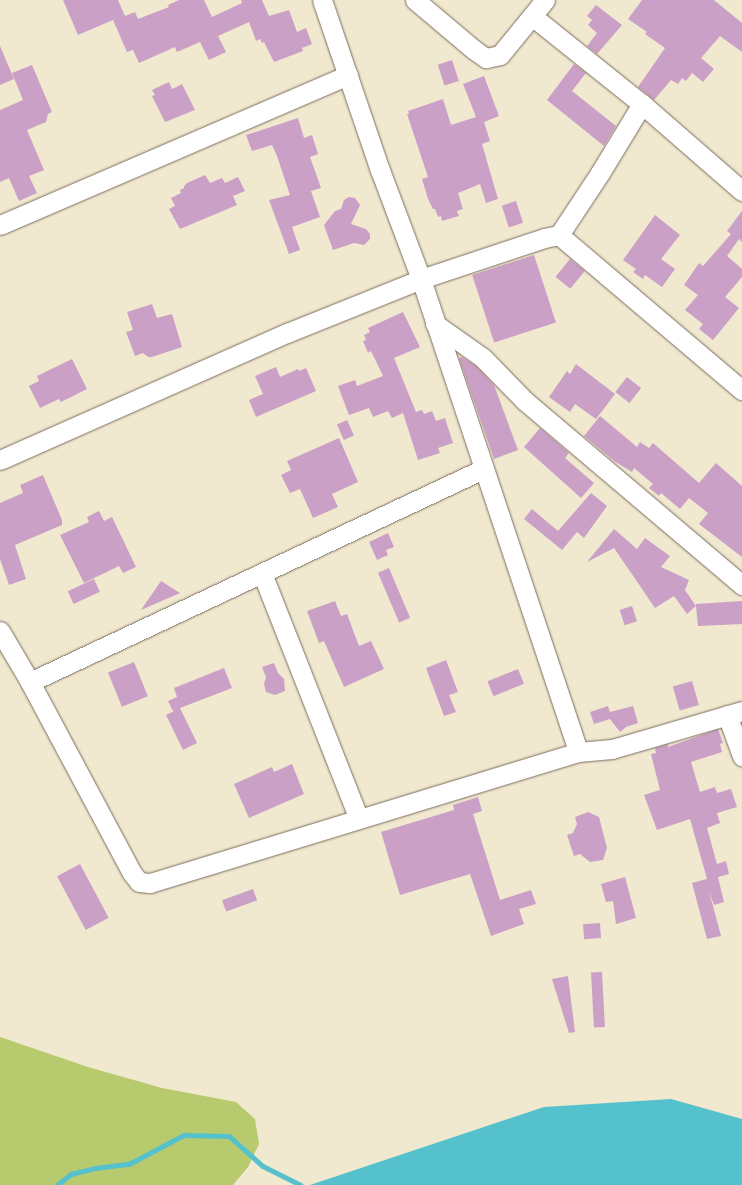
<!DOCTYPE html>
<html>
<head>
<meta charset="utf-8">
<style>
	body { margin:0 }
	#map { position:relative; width:742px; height:1185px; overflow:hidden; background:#f1e8d0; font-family:"Balsamiq Sans",sans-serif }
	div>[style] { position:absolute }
	.green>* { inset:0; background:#b8ca6e }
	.water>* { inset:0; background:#54c1cc }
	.stream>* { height:4.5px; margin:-2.25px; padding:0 2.25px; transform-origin:2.25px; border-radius:2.25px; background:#54c1cc }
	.building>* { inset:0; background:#cba0c6; transform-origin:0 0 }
	.roads { filter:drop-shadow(0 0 1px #7b6c5c) drop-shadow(0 0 1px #7b6c5c) }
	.street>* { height:19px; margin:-9.5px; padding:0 9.5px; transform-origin:9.5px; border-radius:9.5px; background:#fff }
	span { translate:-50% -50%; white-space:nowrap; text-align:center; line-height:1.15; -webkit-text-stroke:3px #fff; paint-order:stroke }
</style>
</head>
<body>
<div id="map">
	<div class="green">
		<div style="clip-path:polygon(0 1037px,88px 1067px,162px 1088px,236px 1102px,255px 1119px,259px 1144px,248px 1167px,233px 1185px,0 1185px)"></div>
	</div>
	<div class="water">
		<div style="clip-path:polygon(671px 1099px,742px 1119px,742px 1185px,310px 1185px,544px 1107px)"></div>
	</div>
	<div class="stream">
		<div style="left:57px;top:1185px;width:18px;rotate:-38deg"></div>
		<div style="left:71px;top:1174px;width:25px;rotate:-14deg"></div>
		<div style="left:95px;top:1168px;width:34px;rotate:-7deg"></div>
		<div style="left:129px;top:1164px;width:62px;rotate:-27.8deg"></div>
		<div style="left:184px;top:1135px;width:45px;rotate:1.3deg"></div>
		<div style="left:229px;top:1136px;width:45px;rotate:41.4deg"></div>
		<div style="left:263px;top:1166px;width:42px;rotate:26.6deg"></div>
	</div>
	<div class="building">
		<div style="clip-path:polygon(63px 0,118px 0,125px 16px,135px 12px,138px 19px,169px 7px,168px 5px,179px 0,204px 0,212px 17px,242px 3px,241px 0,262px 0,269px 16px,289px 10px,297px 32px,306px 28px,312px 44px,302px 48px,303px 51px,274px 62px,264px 42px,262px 43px,260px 39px,256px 41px,249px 22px,218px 36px,226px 52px,209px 60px,200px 42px,177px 52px,175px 47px,139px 63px,133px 50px,127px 52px,113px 20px,78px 35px)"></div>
		<div style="clip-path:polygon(642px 0,714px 0,742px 23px,742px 52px,720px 36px,701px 58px,714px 69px,703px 82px,692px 73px,686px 81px,682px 78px,678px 84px,671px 80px,654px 100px,638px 87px,665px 48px,645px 34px,647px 32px,628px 19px)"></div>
		<div style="clip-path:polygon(596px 5px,622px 25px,597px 54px,587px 46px,597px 33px,588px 25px,592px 20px,587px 16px)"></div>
		<div style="clip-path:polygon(0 46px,14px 79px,0 85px)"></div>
		<div style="left:452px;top:60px;width:22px;height:15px;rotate:72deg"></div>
		<div style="clip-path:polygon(574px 64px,586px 73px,572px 91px,616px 126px,604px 146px,547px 100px)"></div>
		<div style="clip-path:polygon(32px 65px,52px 112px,48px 114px,46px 122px,27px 130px,44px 170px,29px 176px,37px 193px,19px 201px,9px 178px,0 182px,0 110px,23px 100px,12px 73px)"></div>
		<div style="clip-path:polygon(484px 76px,499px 116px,484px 122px,490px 141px,482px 144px,498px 199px,486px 203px,480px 184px,458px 193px,463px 209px,457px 211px,459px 216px,442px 221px,441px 216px,438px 217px,435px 209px,433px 209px,428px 199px,422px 179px,428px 177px,407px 114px,409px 114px,408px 111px,443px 99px,451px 125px,476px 117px,463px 84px)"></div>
		<div style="clip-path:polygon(169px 82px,172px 89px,182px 84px,195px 110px,165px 122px,152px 96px,155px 95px,152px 90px)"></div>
		<div style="clip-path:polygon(298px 118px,304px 138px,312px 135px,318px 154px,310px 157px,321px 188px,311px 191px,320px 217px,292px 227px,300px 250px,289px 254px,269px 200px,290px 195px,277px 156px,272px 145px,252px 151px,246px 135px)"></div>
		<div style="clip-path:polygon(205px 175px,210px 183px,222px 178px,225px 183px,238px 177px,245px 191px,233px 196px,237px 205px,180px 229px,169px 209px,175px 206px,171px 198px,181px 193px,180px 190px,184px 188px,184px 186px,187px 183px)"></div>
		<div style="clip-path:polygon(349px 197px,355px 198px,360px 205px,351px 224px,366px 229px,370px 234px,370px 239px,364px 245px,354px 243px,333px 250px,324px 225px,335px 211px,341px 209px,344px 200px)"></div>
		<div style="left:516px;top:201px;width:23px;height:15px;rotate:72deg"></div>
		<div style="clip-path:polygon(742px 211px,742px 242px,739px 239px,727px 256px,742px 269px,742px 277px,725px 297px,739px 308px,713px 340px,699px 329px,703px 324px,685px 310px,698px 295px,684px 285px,699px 263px,703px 266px,731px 234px,727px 231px)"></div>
		<div style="clip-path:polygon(655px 215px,680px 235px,661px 259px,675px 269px,662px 287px,645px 275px,643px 279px,633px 272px,636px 269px,623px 260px)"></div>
		<div style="left:534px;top:255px;width:71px;height:65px;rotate:72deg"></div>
		<div style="left:570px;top:259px;width:19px;height:23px;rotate:39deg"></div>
		<div style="clip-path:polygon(152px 304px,157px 318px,172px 314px,182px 347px,152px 357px,148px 357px,143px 353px,135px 356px,126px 332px,133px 330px,127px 312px)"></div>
		<div style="clip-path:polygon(403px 312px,420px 347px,394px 358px,416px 412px,422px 410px,424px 414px,432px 411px,436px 421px,445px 418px,453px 443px,438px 448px,440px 453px,418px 460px,403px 413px,392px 418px,388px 411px,373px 417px,369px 408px,349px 415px,338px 386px,355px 380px,357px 386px,383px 376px,371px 351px,368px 353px,363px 341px,366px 340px,364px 335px,370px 332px,368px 328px)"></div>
		<div style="clip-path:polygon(462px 357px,476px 366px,494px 385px,518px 450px,494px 459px,459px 358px)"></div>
		<div style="clip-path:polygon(72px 359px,87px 389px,61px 402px,59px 399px,40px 408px,29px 386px,39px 381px,37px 376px)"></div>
		<div style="clip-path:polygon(576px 364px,615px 394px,596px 419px,575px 404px,570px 412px,549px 397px,567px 371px,570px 374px)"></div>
		<div style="clip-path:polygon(276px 367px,280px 377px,298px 369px,299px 371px,306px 368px,316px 391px,256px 417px,249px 400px,263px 394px,255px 376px)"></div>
		<div style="left:627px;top:377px;width:18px;height:19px;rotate:38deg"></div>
		<div style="clip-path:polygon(600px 416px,637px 447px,640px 442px,649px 448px,653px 443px,699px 483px,716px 463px,742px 486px,742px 557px,699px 524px,708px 513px,689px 498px,680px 509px,661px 493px,659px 496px,649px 488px,653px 484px,634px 468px,632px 472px,614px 461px,584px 436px)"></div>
		<div style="left:347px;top:420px;width:17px;height:11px;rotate:66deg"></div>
		<div style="clip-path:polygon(540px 428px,569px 453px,565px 458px,594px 483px,581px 498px,524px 447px)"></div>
		<div style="clip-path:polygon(339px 438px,358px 482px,332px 494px,338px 507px,313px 518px,300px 489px,290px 493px,281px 475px,291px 470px,287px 461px)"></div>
		<div style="clip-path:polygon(43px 475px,62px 520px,62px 525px,15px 545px,26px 579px,9px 585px,0 559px,0 503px,23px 493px,20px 485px)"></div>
		<div style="clip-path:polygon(591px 493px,607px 506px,584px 538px,577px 532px,562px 550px,524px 519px,532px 509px,558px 531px)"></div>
		<div style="clip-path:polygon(99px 511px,104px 521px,112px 517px,136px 567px,123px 573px,119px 566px,84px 583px,60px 535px,89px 522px,87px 517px)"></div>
		<div style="clip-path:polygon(614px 529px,637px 549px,645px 538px,670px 556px,661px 567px,689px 580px,685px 590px,696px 606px,696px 604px,742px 601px,742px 624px,698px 626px,696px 606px,687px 614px,674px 596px,655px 608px,614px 548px,587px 562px)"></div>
		<div style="clip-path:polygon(388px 533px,394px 547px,386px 550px,388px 555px,377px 560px,369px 542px)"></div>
		<div style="left:389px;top:568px;width:54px;height:12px;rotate:67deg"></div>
		<div style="left:94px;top:579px;width:14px;height:29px;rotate:65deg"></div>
		<div style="clip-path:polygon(161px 581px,180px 593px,141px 610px)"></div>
		<div style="clip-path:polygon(335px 601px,341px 616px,347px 614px,359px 646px,371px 641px,384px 669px,344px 687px,324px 641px,319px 643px,307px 611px)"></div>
		<div style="left:632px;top:606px;width:16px;height:13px;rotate:72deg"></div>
		<div style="clip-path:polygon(446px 660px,458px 692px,449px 695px,456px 712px,444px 716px,426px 668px)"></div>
		<div style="left:134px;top:662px;width:37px;height:28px;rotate:68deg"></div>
		<div style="clip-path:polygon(274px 663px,278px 673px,284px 679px,285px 691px,275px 695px,266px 692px,264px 684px,266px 677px,262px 667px)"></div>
		<div style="clip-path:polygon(224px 668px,232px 688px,180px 708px,197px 743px,183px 750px,166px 715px,176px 710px,173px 711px,168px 701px,177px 697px,174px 688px)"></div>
		<div style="left:518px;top:669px;width:16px;height:33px;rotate:68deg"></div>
		<div style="left:692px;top:681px;width:25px;height:20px;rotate:74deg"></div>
		<div style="clip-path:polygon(608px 706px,610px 712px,633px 706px,638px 723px,626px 727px,620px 732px,610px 719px,594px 724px,590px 712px)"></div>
		<div style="clip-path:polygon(718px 729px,723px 743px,720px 744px,722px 752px,691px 762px,700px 792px,715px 787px,717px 793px,731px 789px,737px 807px,717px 813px,720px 823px,707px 828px,717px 864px,726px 861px,729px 874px,718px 877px,724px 902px,714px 905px,709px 891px,721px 936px,707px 939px,692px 883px,707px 879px,690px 819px,657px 830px,644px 795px,660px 790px,651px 754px,656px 753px,655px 748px,668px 744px,668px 747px)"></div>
		<div style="clip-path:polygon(292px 764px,304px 794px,249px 818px,234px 784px,272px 767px,274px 772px)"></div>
		<div style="clip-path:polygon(478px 797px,482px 811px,473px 814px,500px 900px,531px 890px,536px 904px,519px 909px,524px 924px,491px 936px,470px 874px,400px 895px,381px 832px,454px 810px,453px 805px)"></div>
		<div style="clip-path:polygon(588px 812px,599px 817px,607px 848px,603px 860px,590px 862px,580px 854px,574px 856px,567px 835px,573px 833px,577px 824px,575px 817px)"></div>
		<div style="left:80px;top:864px;width:61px;height:26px;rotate:62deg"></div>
		<div style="clip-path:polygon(625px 877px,636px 918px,616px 924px,613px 901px,606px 902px,601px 884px)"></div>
		<div style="left:253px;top:889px;width:12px;height:33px;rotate:70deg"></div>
		<div style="left:600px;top:923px;width:15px;height:17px;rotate:86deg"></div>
		<div style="left:602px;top:972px;width:55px;height:11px;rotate:87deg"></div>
		<div style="clip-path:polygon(568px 976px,575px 1032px,569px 1033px,552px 979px)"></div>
	</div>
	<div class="roads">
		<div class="street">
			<div style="left:322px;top:0;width:180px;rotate:71.2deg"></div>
			<div style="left:380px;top:170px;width:116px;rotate:69.4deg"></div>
			<div style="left:421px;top:279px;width:498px;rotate:71.6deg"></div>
			<div style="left:415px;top:0;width:76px;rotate:40.2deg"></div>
			<div style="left:473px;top:49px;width:16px;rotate:35deg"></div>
			<div style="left:486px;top:58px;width:14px;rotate:-12deg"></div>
			<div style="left:500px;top:55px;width:71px;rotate:-50.7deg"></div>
			<div style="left:532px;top:16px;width:141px;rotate:38.7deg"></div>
			<div style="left:642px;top:104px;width:133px;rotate:41deg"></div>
			<div style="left:0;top:225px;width:379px;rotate:-23.3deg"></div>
			<div style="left:559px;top:235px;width:240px;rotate:40.3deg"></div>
			<div style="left:435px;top:324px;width:59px;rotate:35.3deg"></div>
			<div style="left:483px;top:358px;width:60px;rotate:45.7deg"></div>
			<div style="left:525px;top:401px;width:285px;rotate:40.3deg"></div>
			<div style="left:0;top:460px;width:314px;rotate:-23.9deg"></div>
			<div style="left:287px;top:333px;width:144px;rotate:-21.9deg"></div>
			<div style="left:421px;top:279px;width:130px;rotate:-18.4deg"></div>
			<div style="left:544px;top:238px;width:15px;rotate:-11deg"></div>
			<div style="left:559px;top:235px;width:74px;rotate:-56.5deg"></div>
			<div style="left:600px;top:173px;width:81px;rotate:-58.7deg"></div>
			<div style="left:262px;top:573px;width:264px;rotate:68.5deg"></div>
			<div style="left:0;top:631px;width:59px;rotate:59.5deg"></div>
			<div style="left:30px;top:682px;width:217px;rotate:61.9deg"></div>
			<div style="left:132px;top:873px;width:11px;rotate:52deg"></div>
			<div style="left:139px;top:882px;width:11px;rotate:5deg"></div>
			<div style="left:150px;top:883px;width:448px;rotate:-17deg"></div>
			<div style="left:578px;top:752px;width:34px;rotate:-5deg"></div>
			<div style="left:612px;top:749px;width:135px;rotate:-16.3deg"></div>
			<div style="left:30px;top:682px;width:501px;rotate:-25.18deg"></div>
			<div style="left:727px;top:715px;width:44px;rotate:69.9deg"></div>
		</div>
	</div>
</div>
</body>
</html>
